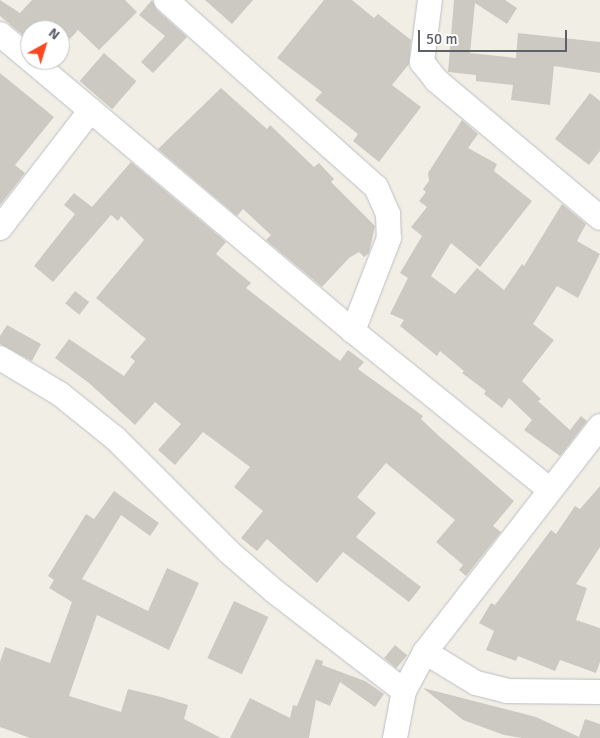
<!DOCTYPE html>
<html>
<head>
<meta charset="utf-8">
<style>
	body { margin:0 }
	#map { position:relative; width:600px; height:738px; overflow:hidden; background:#f1efe5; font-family:Signika,sans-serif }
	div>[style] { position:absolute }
	.building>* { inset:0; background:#ccc9c2; transform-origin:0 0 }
	.roads { filter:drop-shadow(0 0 1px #bdbec5) drop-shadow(0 0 1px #bdbec5) }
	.minor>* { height:24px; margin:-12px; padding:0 12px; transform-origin:12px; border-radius:12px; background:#fff }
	span { translate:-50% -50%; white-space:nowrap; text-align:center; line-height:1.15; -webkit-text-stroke:5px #fff; paint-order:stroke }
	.north { position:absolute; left:20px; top:20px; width:50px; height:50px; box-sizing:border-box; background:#fff; border:1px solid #bebfc2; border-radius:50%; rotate:39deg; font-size:14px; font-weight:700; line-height:20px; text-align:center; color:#5d6067 }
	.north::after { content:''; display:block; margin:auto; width:18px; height:22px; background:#fa4822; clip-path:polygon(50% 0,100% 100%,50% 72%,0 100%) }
	.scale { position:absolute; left:418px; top:30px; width:149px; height:22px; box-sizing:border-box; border:2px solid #5d6067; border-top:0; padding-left:6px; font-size:15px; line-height:18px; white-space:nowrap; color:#5d6067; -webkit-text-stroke:4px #fff; paint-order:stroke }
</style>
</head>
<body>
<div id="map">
	<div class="building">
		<div style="clip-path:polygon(0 0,20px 13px,32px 0,125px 0,137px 12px,99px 50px,78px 30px,60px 50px,60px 30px,30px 30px,30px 41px,0 16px)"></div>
		<div style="clip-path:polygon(152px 0,157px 10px,187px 37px,153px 73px,141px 62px,165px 36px,139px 15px)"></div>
		<div style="clip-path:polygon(205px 0,253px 0,232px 24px)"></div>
		<div style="clip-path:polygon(324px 0,352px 0,374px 18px,378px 14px,411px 40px,409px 64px,392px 85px,421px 107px,379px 162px,353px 141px,358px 134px,315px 100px,322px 92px,277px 58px)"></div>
		<div style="clip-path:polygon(454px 0,505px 0,517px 8px,507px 24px,475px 3px,470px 53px,516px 58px,518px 33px,600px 42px,600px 73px,554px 66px,550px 105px,511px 100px,513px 85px,476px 81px,476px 75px,448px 72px)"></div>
		<div style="left:104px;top:53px;width:43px;height:37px;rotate:41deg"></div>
		<div style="clip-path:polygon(0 73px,54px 117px,15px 165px,25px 173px,0 205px)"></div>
		<div style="clip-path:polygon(221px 88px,267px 129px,270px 125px,314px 167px,319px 163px,334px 179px,331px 182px,375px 226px,369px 253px,364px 257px,359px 252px,349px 258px,322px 287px,266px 240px,271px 235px,243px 209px,237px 216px,158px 149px)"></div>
		<div style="clip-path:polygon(590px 93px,600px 101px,600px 151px,589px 165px,555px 139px)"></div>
		<div style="clip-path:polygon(462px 120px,478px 134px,468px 148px,497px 164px,494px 171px,532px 201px,480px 267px,451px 243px,431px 276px,455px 294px,477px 268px,504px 290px,522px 264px,524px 266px,562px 204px,586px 224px,577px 241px,600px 254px,578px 298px,557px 286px,533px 324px,554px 340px,522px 381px,541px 399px,538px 401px,570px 430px,581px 416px,587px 421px,560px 456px,524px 430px,532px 420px,509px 398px,502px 408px,484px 394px,486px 391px,462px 373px,464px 371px,440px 351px,437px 356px,400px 326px,404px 320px,390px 314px,408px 278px,400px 273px,422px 236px,411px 227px,427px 207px,419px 201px,426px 192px,423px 189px,429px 181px,428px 173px)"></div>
		<div style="clip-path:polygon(131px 162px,226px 242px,216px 254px,251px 283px,246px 288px,340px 361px,348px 350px,364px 362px,358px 369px,423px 416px,421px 419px,439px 436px,514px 501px,493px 526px,501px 532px,466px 576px,459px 570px,463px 565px,436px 542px,455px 520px,386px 463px,357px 497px,376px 513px,356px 537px,421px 587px,409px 602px,343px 552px,317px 583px,267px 539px,257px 551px,241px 538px,263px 511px,234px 487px,250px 467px,203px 432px,175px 465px,158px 450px,181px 424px,155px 402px,135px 425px,89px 383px,55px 358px,69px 339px,124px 376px,135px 361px,130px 357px,146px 339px,96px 298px,144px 240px,121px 216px,118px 221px,111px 215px,53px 282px,34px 266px,75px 214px,64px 205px,74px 193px,92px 207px)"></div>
		<div style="left:75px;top:291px;width:18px;height:16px;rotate:38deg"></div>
		<div style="clip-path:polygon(7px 325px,41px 344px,32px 361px,0 344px,0 336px)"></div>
		<div style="clip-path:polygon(600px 486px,600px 547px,576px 584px,587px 588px,576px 620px,600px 628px,600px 662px,596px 673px,560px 660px,555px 671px,518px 656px,516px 661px,486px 650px,494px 631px,479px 623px,491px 603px,495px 605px,551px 530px,556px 534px,575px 506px,580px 509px)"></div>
		<div style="clip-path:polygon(114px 491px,159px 523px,150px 536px,121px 515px,82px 579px,148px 611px,167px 568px,199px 583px,169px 650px,97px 615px,69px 696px,121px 712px,128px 689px,161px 697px,188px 705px,184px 719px,221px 738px,30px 738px,0 727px,0 662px,5px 647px,50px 663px,72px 602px,49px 588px,54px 580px,48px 576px,86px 514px,94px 519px)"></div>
		<div style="left:234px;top:601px;width:38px;height:63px;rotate:25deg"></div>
		<div style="left:395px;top:645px;width:16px;height:17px;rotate:40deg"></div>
		<div style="clip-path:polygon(316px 659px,323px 661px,322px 665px,365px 681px,384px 694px,375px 707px,340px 682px,330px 706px,316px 700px,309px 738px,230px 738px,250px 698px,290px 718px,293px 705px,297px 706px)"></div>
		<div style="clip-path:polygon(423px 688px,536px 717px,579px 737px,585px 719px,600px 724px,600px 738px,522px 738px,504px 735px,463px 720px)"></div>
	</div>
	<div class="roads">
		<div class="minor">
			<div style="left:166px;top:0;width:281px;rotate:41.7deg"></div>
			<div style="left:376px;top:187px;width:30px;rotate:66deg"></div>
			<div style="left:388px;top:214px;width:24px;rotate:88deg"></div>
			<div style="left:389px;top:238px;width:100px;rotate:111.2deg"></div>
			<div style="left:430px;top:0;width:63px;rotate:97.4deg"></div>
			<div style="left:422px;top:62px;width:24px;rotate:52deg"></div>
			<div style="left:437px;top:81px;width:213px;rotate:40deg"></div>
			<div style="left:0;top:34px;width:39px;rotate:40deg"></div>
			<div style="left:31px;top:60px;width:421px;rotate:40.1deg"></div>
			<div style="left:353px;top:331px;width:252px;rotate:38.9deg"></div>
			<div style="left:0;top:228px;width:149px;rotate:-52.4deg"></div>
			<div style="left:0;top:358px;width:70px;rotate:31deg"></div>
			<div style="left:60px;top:394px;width:70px;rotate:38.7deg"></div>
			<div style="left:115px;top:438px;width:161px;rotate:45deg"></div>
			<div style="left:229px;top:552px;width:60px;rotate:40.9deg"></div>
			<div style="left:274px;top:591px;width:164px;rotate:37.6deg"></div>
			<div style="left:425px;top:652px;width:286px;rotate:-52.2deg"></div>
			<div style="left:395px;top:738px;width:48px;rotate:-79.2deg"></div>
			<div style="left:404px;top:691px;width:44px;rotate:-61.7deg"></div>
			<div style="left:425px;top:652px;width:60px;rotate:31.3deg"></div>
			<div style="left:476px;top:683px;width:32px;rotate:14deg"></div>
			<div style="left:507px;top:691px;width:93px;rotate:0.6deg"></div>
		</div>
	</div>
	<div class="north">N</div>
	<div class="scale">50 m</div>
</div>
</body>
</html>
